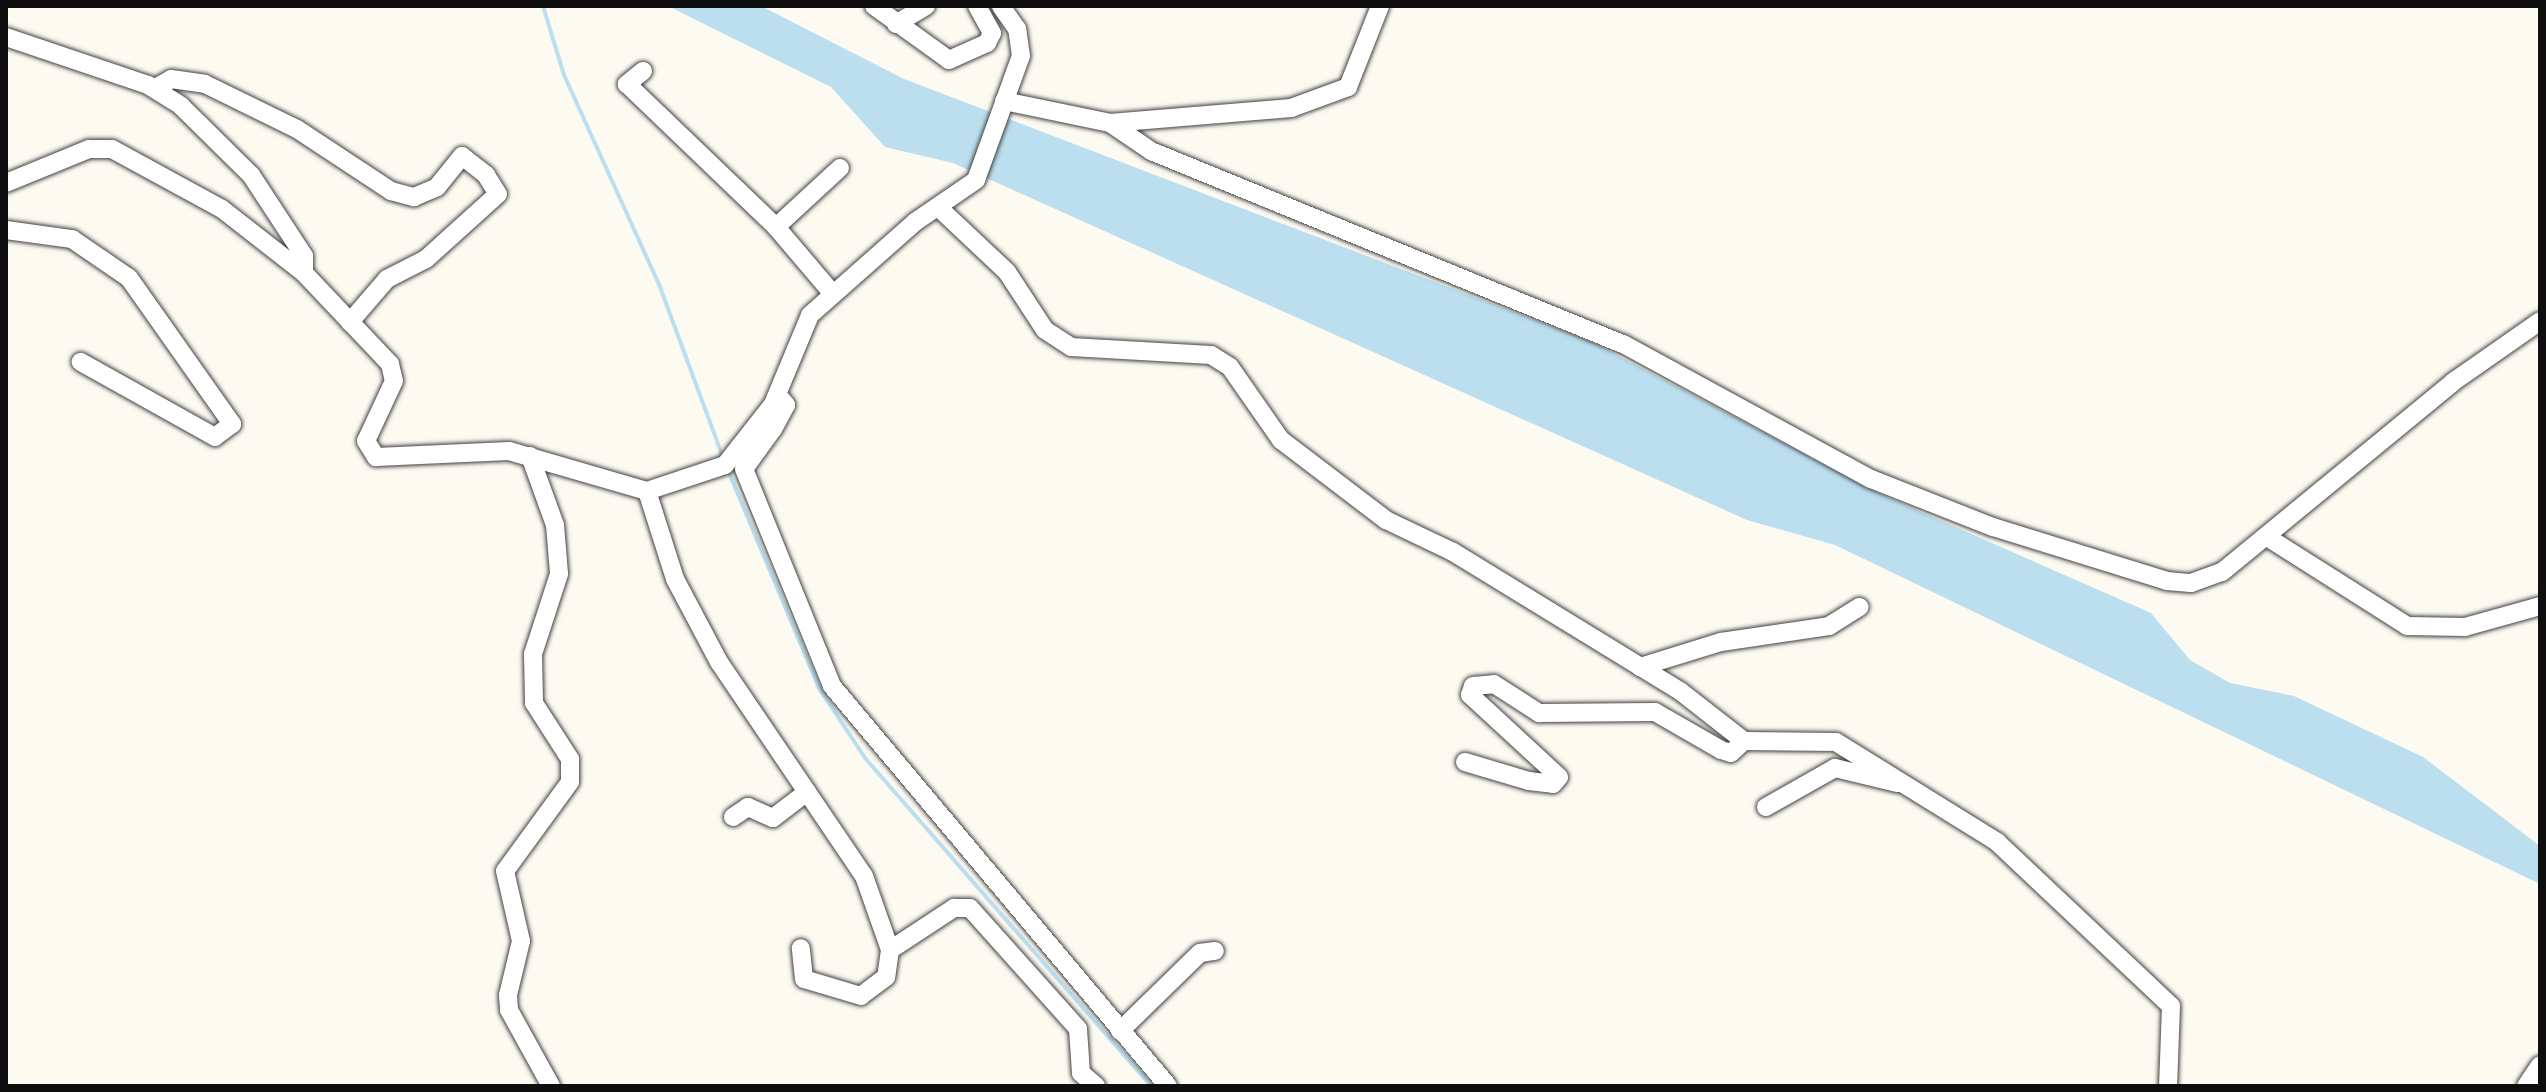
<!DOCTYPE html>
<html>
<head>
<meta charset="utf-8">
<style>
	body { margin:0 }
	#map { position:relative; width:2546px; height:1092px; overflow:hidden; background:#fdfaf1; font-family:Spectral,serif }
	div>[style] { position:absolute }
	.water>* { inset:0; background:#bbdfef }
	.stream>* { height:4px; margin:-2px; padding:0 2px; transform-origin:2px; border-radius:2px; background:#bbdfef }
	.roads { filter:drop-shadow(0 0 2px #414141) drop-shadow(0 0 2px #414141) }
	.minor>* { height:18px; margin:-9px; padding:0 9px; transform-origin:9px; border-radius:9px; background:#fff }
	span { translate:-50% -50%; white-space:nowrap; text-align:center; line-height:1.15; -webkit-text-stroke:8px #fff; paint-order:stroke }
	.frame { position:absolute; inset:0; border:8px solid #0e0e0e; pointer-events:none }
</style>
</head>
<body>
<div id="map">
	<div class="water">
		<div style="clip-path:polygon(668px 6px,761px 6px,904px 79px,1592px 342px,1878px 493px,2151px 613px,2190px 660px,2230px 683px,2294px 696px,2423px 757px,2540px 846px,2540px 884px,1835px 545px,1747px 520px,953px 163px,885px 147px,831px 87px)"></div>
	</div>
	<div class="stream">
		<div style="left:543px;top:6px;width:72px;rotate:73.1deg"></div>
		<div style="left:564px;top:75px;width:233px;rotate:65.6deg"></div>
		<div style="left:660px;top:287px;width:184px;rotate:69.7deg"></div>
		<div style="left:727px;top:468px;width:238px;rotate:67.3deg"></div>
		<div style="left:819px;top:688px;width:84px;rotate:56.7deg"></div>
		<div style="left:865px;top:758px;width:435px;rotate:48.9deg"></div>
	</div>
	<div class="roads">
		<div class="minor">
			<div style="left:874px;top:6px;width:92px;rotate:35.8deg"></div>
			<div style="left:949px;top:60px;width:42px;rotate:-24.1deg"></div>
			<div style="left:987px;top:43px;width:11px;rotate:-63deg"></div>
			<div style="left:992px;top:33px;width:31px;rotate:-119deg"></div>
			<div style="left:896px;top:24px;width:35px;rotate:-31deg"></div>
			<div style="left:6px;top:37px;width:150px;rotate:18.7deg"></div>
			<div style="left:148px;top:85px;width:39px;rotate:32deg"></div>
			<div style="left:181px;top:106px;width:98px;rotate:44.6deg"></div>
			<div style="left:251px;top:175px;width:97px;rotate:56.8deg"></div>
			<div style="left:304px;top:256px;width:17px;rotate:90deg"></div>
			<div style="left:643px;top:71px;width:21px;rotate:141deg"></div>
			<div style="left:627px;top:84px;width:207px;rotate:43.8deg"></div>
			<div style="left:776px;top:227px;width:88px;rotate:49.6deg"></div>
			<div style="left:155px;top:88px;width:18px;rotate:-29deg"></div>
			<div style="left:171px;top:79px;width:34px;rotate:8deg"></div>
			<div style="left:205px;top:84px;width:102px;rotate:26.1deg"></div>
			<div style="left:297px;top:129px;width:113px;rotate:33.4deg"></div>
			<div style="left:391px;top:191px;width:24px;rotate:15deg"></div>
			<div style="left:414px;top:197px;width:25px;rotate:-23deg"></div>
			<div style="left:437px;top:187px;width:40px;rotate:-51deg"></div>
			<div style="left:462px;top:156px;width:31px;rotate:38deg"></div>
			<div style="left:486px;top:175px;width:22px;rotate:58deg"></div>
			<div style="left:498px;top:194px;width:97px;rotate:137.9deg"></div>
			<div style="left:426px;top:259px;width:44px;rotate:152.9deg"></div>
			<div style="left:387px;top:279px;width:57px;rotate:130.7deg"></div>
			<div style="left:1004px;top:101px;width:108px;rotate:11.7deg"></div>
			<div style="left:1110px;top:123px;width:182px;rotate:-4.7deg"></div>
			<div style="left:1291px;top:108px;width:61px;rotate:-20.2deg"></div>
			<div style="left:1348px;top:87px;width:87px;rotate:-68.4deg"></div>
			<div style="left:1110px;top:123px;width:50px;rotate:34.3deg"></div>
			<div style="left:1151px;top:151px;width:512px;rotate:22.26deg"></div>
			<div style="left:1625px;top:345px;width:280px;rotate:28.6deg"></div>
			<div style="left:1871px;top:479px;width:131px;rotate:21.5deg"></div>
			<div style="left:1993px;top:527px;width:182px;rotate:17.2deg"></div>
			<div style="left:2167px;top:581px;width:24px;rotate:5deg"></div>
			<div style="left:2191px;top:583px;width:33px;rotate:-20deg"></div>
			<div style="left:2222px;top:572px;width:299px;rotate:-39.4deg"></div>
			<div style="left:2453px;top:382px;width:106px;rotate:-35deg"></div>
			<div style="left:6px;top:183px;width:90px;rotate:-22.3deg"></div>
			<div style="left:89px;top:149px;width:23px"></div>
			<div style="left:112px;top:149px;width:125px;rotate:28.6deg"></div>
			<div style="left:222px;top:209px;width:104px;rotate:38deg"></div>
			<div style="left:304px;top:273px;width:125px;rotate:46.6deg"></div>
			<div style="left:390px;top:364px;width:17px;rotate:77deg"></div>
			<div style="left:394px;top:381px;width:66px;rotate:115deg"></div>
			<div style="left:366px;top:441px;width:19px;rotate:58deg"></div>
			<div style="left:376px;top:457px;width:133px;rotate:-2.6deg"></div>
			<div style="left:509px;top:451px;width:144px;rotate:16.2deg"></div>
			<div style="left:647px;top:491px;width:82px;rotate:-18.4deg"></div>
			<div style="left:725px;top:465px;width:78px;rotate:-51.8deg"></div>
			<div style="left:773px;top:404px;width:96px;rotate:-67.4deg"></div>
			<div style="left:810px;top:315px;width:140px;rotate:-41.5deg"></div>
			<div style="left:915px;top:222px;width:74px;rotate:-34.5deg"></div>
			<div style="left:976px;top:180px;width:132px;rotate:-70.1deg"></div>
			<div style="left:1021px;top:56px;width:27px;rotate:-98deg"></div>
			<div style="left:1017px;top:29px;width:28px;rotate:-125deg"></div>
			<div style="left:938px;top:207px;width:95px;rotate:43.3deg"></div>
			<div style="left:1007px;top:272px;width:69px;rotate:56.8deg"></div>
			<div style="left:1045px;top:330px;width:31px;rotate:33deg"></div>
			<div style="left:1071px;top:347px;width:140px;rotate:3.3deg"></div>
			<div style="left:1211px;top:355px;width:22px;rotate:32deg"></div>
			<div style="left:1230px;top:367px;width:89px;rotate:55.1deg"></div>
			<div style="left:1281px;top:440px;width:132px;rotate:37.3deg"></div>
			<div style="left:1386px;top:520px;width:74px;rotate:25.5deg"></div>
			<div style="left:1453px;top:552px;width:266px;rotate:31.5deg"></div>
			<div style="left:1680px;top:691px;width:81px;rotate:38deg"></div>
			<div style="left:1744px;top:741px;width:92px;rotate:0.6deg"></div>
			<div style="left:1836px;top:742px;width:190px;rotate:31.8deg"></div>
			<div style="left:1997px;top:842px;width:239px;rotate:43.3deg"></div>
			<div style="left:2171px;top:1006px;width:80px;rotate:92.1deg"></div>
			<div style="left:776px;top:227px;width:87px;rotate:-42.7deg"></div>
			<div style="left:6px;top:230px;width:67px;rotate:7.8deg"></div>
			<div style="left:72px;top:239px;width:69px;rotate:34.4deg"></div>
			<div style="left:129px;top:278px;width:179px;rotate:54.8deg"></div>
			<div style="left:232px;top:424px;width:21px;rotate:143deg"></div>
			<div style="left:215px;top:437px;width:154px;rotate:-150.8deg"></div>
			<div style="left:781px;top:399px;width:8px;rotate:50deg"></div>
			<div style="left:786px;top:405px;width:27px;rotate:118deg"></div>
			<div style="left:773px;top:429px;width:49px;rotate:125.9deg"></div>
			<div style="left:744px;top:469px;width:234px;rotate:67.9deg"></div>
			<div style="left:832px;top:686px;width:522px;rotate:49.97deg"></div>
			<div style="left:530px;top:456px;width:73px;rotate:70.1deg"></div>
			<div style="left:555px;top:525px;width:49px;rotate:85.3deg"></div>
			<div style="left:559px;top:574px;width:84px;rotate:108deg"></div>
			<div style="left:533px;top:654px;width:49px;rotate:88.8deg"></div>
			<div style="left:534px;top:703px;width:67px;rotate:57.3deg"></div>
			<div style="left:570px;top:759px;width:23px;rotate:90deg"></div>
			<div style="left:570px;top:782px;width:110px;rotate:126.1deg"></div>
			<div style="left:505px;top:871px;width:72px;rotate:77.1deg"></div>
			<div style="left:521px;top:941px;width:56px;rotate:103.5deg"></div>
			<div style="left:508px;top:995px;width:15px;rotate:86deg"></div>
			<div style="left:509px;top:1010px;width:87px;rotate:61.1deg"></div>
			<div style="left:647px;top:491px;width:92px;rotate:72.3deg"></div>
			<div style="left:675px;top:579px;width:94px;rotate:62.1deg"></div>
			<div style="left:719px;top:662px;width:258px;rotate:55.9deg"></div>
			<div style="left:864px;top:876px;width:78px;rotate:70.6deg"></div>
			<div style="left:890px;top:950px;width:27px;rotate:98deg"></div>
			<div style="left:886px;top:977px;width:31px;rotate:143deg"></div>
			<div style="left:861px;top:996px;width:59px;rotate:-163.4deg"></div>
			<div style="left:804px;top:979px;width:31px;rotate:-96deg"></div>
			<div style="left:2267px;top:537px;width:166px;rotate:32.4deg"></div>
			<div style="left:2407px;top:626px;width:58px;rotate:1deg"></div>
			<div style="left:2465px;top:627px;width:78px;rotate:-15.6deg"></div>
			<div style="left:1640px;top:667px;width:85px;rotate:-17.2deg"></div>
			<div style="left:1721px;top:642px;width:109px;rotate:-8.4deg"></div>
			<div style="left:1829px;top:626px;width:36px;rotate:-32deg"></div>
			<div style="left:1465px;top:762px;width:67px;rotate:16.5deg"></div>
			<div style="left:1529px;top:781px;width:24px;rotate:7deg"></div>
			<div style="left:1553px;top:784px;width:9px;rotate:-49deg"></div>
			<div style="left:1559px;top:777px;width:121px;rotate:-137.3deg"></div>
			<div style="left:1470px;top:695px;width:9px;rotate:-72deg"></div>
			<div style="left:1473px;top:686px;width:21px;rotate:-5deg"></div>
			<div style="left:1494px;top:684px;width:54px;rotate:32.8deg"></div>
			<div style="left:1539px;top:713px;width:116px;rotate:-0.5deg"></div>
			<div style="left:1655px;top:712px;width:76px;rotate:29.9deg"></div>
			<div style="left:1721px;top:750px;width:10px;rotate:17deg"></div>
			<div style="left:1731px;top:753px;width:18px;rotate:-43deg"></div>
			<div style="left:1766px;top:807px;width:79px;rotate:-29.5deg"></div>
			<div style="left:1835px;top:768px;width:64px;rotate:13.6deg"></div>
			<div style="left:733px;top:817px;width:18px;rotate:-34deg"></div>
			<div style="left:748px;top:807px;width:27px;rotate:24deg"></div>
			<div style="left:773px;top:818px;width:43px;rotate:-37.4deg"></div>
			<div style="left:890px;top:950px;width:77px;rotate:-33.3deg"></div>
			<div style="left:954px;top:908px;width:16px"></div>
			<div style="left:970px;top:908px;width:162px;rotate:48.2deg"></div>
			<div style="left:1078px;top:1029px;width:44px;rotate:86.1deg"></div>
			<div style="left:1081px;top:1073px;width:20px;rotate:41deg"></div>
			<div style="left:1120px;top:1031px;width:112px;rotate:-44.3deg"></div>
			<div style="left:1200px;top:953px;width:15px;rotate:-8deg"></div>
			<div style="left:2526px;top:1086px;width:25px;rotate:-56deg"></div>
		</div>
	</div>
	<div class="frame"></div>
</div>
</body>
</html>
